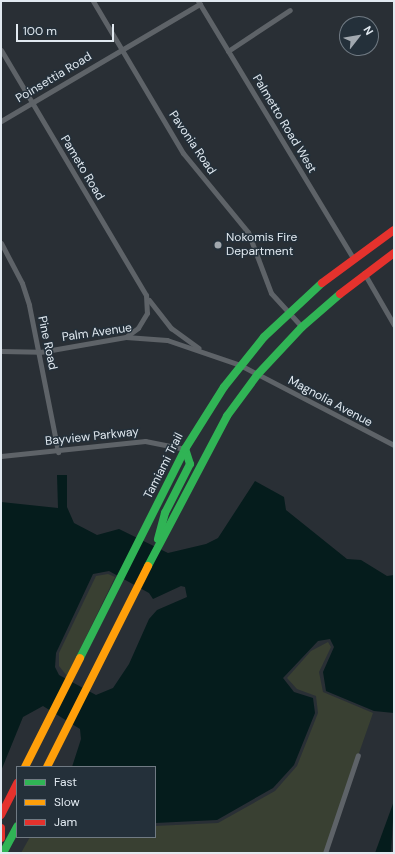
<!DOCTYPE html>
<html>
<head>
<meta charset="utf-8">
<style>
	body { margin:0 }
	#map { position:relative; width:395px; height:854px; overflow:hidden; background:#292f35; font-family:"DM Sans",sans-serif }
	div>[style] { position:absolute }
	.green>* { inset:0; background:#394032 }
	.water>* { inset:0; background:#051c1c }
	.street>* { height:5px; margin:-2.5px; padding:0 2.5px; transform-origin:2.5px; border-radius:2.5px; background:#5e6368 }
	.fast>* { height:8px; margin:-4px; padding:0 4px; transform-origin:4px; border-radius:4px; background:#30b455 }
	.slow>* { height:8px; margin:-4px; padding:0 4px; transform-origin:4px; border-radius:4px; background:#ff9f0a }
	.jam>* { height:8px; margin:-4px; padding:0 4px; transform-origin:4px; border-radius:4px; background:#e5322d }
	.dots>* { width:11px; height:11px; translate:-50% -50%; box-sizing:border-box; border:2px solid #24303a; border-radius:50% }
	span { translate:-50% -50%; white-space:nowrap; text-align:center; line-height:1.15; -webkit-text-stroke:3px #24303a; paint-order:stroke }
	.street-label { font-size:12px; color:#e1e9f0 }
	.poi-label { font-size:12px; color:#e1e9f0 }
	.left { translate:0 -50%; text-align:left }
	.frame { position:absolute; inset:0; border:2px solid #e1e9f0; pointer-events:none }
	.legend { position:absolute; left:16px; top:766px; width:140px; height:72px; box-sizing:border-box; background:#24303a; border:1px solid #707a83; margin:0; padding:5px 7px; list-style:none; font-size:12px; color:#e1e9f0 }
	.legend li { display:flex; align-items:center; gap:8px; height:20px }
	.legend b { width:20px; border:1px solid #707a83 }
	.north { position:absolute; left:339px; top:16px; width:40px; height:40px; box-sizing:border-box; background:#24303a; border:1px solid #707a83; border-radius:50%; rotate:59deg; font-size:11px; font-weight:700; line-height:16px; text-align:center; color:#e1e9f0 }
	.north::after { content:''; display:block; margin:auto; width:14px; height:18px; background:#a1a8af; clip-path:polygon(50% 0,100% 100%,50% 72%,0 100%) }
	.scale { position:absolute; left:16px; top:24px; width:98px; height:18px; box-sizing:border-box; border:2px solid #e1e9f0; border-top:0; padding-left:5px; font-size:12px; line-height:14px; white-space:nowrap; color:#e1e9f0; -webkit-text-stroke:3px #24303a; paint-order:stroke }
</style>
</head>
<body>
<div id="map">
	<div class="green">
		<div style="clip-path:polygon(108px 574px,115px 577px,67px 676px,59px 666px,59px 653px,96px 576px)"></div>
		<div style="clip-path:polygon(328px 642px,331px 647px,319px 672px,323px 692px,373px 713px,324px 853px,21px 853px,30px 837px,155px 837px,155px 826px,218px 823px,275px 791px,297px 766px,318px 713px,316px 696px,297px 689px,287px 678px,311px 651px)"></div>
	</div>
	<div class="water">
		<div style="clip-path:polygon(evenodd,57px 475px,67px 475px,67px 507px,74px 523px,97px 535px,119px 529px,168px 553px,206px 544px,218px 538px,255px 481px,284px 497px,286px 510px,347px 559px,361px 560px,387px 576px,394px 575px,394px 713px,374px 711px,326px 691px,323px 672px,334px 647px,330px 639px,318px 641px,283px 678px,294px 692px,313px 698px,315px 713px,294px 765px,273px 788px,217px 820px,155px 823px,155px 767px,72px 767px,81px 739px,80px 729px,43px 706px,23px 717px,1px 771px,1px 502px,58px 508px,57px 475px,109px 571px,149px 593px,153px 599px,181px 586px,185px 587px,187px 597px,157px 610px,149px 619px,129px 664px,113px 688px,96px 695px,59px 675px,55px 667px,56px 653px,93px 574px,109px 571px)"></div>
		<div style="clip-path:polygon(394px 801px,391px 853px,375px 853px)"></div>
	</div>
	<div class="street">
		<div style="left:93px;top:1px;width:177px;rotate:59.4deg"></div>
		<div style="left:183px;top:153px;width:102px;rotate:50.6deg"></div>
		<div style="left:248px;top:232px;width:65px;rotate:69.3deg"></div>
		<div style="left:271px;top:293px;width:46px;rotate:47.6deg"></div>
		<div style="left:198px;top:1px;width:300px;rotate:58.9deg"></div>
		<div style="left:1px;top:50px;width:285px;rotate:59.4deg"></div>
		<div style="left:146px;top:295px;width:18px;rotate:87deg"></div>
		<div style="left:147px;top:313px;width:17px;rotate:121deg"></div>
		<div style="left:138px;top:328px;width:14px;rotate:144deg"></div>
		<div style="left:228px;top:51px;width:74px;rotate:-33.5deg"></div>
		<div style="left:1px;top:121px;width:231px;rotate:-30.5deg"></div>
		<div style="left:1px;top:243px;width:45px;rotate:62.3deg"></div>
		<div style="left:22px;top:283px;width:23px;rotate:72deg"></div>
		<div style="left:29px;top:305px;width:150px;rotate:78.8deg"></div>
		<div style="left:364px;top:273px;width:60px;rotate:60deg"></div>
		<div style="left:149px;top:300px;width:36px;rotate:52deg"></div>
		<div style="left:171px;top:328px;width:34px;rotate:36deg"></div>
		<div style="left:1px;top:351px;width:39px;rotate:1deg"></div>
		<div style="left:40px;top:352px;width:87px;rotate:-9.9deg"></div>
		<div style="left:126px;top:337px;width:41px;rotate:4.2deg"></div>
		<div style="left:167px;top:340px;width:77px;rotate:18.9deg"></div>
		<div style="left:240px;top:365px;width:174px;rotate:27.5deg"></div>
		<div style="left:1px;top:456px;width:145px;rotate:-5.9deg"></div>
		<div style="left:145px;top:441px;width:41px;rotate:11.3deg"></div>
		<div style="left:325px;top:853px;width:103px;rotate:-71.4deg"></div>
	</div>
	<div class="fast">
		<div style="left:158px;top:539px;width:27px;rotate:-75deg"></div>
		<div style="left:165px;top:513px;width:55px;rotate:-63deg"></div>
		<div style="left:190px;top:464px;width:16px;rotate:-108deg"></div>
		<div style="left:148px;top:566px;width:170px;rotate:-62.2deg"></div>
		<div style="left:227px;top:416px;width:52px;rotate:-53.6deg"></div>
		<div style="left:258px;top:374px;width:64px;rotate:-46.9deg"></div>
		<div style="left:302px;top:327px;width:50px;rotate:-41deg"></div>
		<div style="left:80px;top:658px;width:234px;rotate:-63.3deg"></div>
		<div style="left:185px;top:449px;width:73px;rotate:-57.8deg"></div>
		<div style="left:224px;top:387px;width:64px;rotate:-51.3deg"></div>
		<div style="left:264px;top:337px;width:79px;rotate:-43deg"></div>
		<div style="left:3px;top:853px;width:30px;rotate:-62deg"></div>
	</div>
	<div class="slow">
		<div style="left:25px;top:767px;width:122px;rotate:-63.2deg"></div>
		<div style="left:47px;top:767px;width:225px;rotate:-63.3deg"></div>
	</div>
	<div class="jam">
		<div style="left:322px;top:283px;width:89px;rotate:-36.4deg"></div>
		<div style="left:340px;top:294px;width:68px;rotate:-37.2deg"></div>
		<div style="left:1px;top:815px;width:36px;rotate:-63deg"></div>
		<div style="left:1px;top:828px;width:10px;rotate:90deg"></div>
	</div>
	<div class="dots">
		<div style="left:218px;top:245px;background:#a1a8af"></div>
	</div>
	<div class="street-label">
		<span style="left:54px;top:78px;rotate:-31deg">Poinsettia Road</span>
		<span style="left:284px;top:124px;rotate:59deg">Palmetto Road West</span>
		<span style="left:192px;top:143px;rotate:56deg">Pavonia Road</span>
		<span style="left:82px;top:168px;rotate:59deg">Pameto Road</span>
		<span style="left:97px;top:333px;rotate:-8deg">Palm Avenue</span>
		<span style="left:47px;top:343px;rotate:78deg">Pine Road</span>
		<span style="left:330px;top:402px;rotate:28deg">Magnolia Avenue</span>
		<span style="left:92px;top:437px;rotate:-6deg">Bayview Parkway</span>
		<span style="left:164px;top:466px;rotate:-63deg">Tamiami Trail</span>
	</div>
	<div class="poi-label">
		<span class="left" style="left:226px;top:245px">Nokomis Fire<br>Department</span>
	</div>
	<div class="frame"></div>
	<ul class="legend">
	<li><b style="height:5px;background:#30b455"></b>Fast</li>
	<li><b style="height:5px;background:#ff9f0a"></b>Slow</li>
	<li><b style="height:5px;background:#e5322d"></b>Jam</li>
	</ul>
	<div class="north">N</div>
	<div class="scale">100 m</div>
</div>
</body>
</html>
